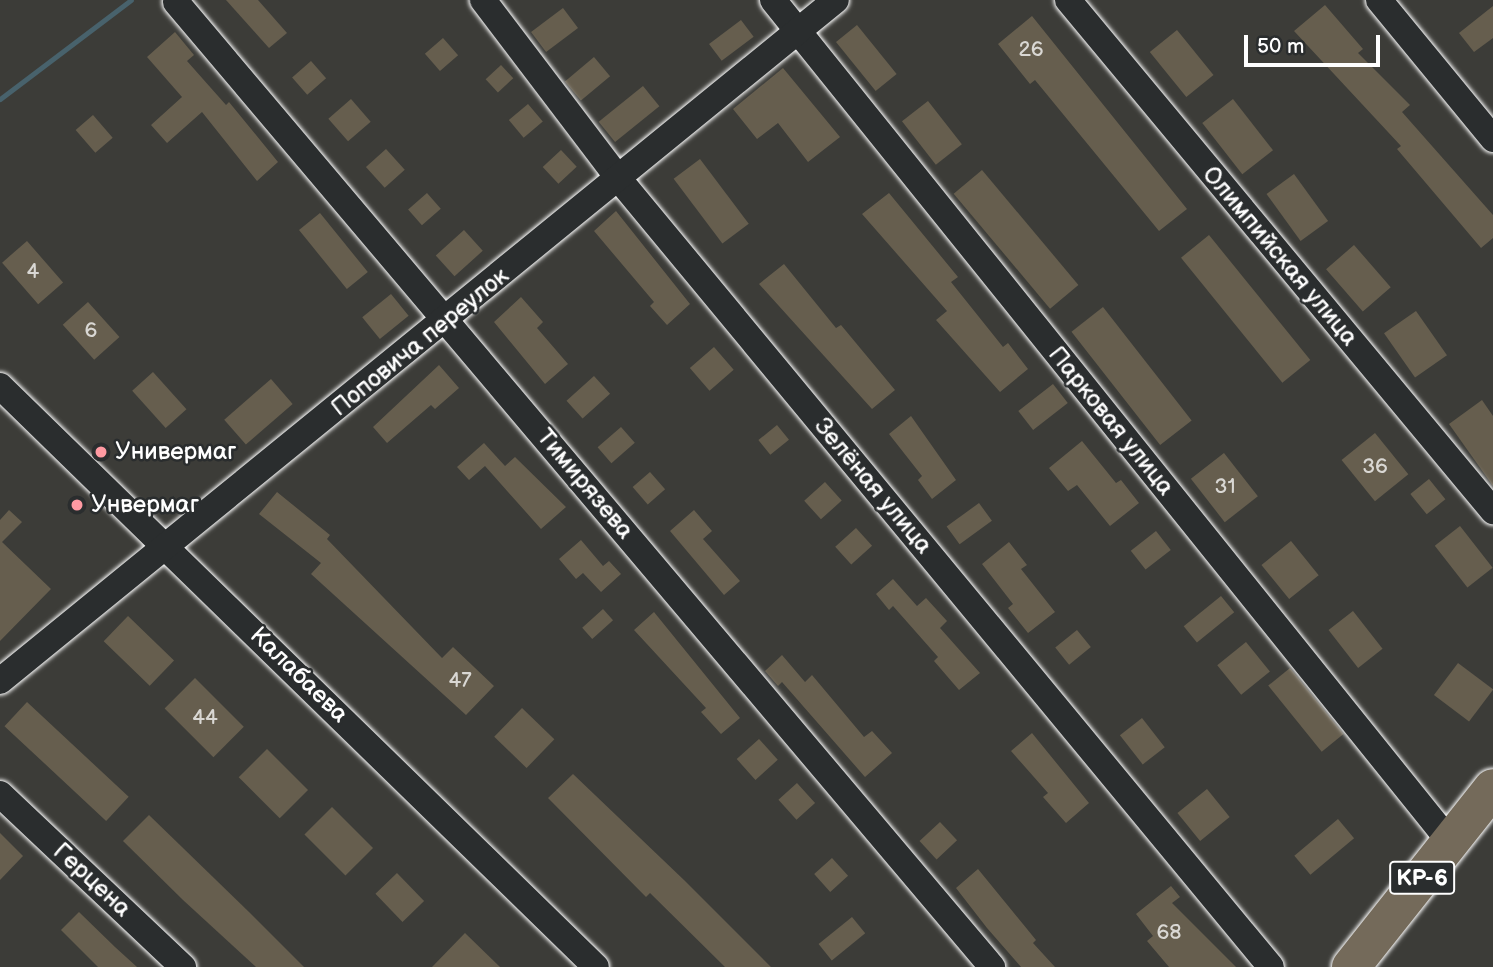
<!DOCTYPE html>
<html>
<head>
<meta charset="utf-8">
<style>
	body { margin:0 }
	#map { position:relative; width:1493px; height:967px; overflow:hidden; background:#3c3c38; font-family:"Balsamiq Sans",sans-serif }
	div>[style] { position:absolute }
	.stream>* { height:5px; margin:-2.5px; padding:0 2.5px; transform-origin:2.5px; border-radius:2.5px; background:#48626c }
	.building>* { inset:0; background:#665e4e; transform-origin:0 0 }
	.roads { filter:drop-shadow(0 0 2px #fff) drop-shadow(0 0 2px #fff) }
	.minor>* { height:26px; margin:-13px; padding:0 13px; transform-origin:13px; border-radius:13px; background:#2a2d2e }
	.highway>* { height:38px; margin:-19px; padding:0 19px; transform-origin:19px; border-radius:19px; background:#746a5a }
	.dots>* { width:19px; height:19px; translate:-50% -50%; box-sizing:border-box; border:4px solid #2a2d2e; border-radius:50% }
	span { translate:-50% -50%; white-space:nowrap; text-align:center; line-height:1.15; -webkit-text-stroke:5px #2a2d2e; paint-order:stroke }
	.number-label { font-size:21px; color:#d9d7d3 }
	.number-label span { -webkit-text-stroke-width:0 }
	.shield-label span { padding:2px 5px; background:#2a2d2e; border:2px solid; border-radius:5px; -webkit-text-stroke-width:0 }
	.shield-label { font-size:23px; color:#fff; font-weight:700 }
	.street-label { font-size:24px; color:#fff }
	.poi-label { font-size:24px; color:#fff }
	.left { translate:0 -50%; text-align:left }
	.scale { position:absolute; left:1244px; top:35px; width:136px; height:32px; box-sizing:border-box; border:4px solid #fff; border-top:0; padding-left:9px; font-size:21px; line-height:24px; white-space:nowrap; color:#fff; -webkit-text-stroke:5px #2a2d2e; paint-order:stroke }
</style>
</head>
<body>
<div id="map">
	<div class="stream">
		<div style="left:0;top:99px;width:164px;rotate:-37.1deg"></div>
	</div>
	<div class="building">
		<div style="clip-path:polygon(226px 0,258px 0,287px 33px,269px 48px)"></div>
		<div style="clip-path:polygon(1325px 5px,1363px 49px,1358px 53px,1410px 105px,1402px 112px,1493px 215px,1493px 238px,1481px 248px,1397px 149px,1401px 146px,1294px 31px)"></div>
		<div style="clip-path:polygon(1493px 6px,1493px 38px,1474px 52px,1459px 33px)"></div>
		<div style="left:563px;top:8px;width:25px;height:40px;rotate:53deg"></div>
		<div style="clip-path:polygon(1032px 16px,1187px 209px,1159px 231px,1035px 80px,1030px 84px,998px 44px)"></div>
		<div style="left:741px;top:20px;width:21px;height:40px;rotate:53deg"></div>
		<div style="left:857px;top:25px;width:63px;height:27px;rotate:51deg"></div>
		<div style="left:1177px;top:30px;width:58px;height:35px;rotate:51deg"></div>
		<div style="clip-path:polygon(175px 32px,194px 55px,187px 61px,226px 105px,229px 102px,278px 162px,257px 181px,202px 112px,167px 143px,151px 125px,182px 97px,147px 57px)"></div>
		<div style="left:443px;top:38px;width:23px;height:24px;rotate:49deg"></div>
		<div style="left:594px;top:57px;width:25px;height:38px;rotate:50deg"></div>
		<div style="left:311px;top:61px;width:23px;height:25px;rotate:49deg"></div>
		<div style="left:501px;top:65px;width:18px;height:21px;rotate:47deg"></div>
		<div style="clip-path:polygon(783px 68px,840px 137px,808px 162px,778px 123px,757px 139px,733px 109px)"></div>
		<div style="left:643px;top:86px;width:26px;height:57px;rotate:51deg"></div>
		<div style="left:351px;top:99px;width:30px;height:30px;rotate:49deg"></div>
		<div style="left:1233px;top:99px;width:65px;height:39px;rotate:52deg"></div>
		<div style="left:928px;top:101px;width:55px;height:33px;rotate:52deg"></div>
		<div style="left:528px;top:104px;width:23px;height:25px;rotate:50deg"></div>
		<div style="left:93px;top:115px;width:30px;height:23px;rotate:49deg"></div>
		<div style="left:386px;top:149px;width:28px;height:27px;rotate:48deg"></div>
		<div style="left:561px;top:150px;width:23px;height:25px;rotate:47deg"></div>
		<div style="left:700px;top:159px;width:81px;height:33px;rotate:53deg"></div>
		<div style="left:982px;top:170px;width:150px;height:37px;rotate:50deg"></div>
		<div style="left:1294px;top:174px;width:58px;height:34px;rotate:54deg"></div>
		<div style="left:427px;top:193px;width:21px;height:25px;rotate:49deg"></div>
		<div style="clip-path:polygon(889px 193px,958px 277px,951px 282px,1003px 347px,1008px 343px,1028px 369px,1000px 392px,936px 320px,947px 311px,862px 214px)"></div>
		<div style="clip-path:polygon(616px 211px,690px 304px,667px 325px,650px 306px,654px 302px,594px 231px)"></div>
		<div style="left:320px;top:213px;width:76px;height:27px;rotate:51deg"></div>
		<div style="left:464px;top:230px;width:28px;height:38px;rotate:48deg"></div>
		<div style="left:1209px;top:235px;width:161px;height:36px;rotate:51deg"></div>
		<div style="left:27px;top:241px;width:55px;height:33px;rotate:49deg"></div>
		<div style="left:1354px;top:245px;width:56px;height:37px;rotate:49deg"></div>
		<div style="clip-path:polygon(784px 264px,836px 328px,841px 325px,895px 390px,872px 409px,759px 284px)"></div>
		<div style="left:391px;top:294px;width:28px;height:37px;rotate:51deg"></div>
		<div style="clip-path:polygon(521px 297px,543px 322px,537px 328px,568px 364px,545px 384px,494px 322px)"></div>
		<div style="left:88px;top:302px;width:47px;height:34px;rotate:48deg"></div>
		<div style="left:1103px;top:307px;width:144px;height:40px;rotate:52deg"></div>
		<div style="left:1416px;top:311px;width:54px;height:39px;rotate:55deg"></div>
		<div style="left:714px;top:347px;width:30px;height:32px;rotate:49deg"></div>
		<div style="clip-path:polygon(439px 365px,459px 388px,435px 409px,431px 405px,387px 443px,373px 427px)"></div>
		<div style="left:153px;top:372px;width:50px;height:28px;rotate:48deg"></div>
		<div style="left:594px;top:376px;width:24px;height:37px;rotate:48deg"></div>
		<div style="left:271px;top:379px;width:33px;height:62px;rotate:49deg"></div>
		<div style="left:1053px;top:384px;width:24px;height:44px;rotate:52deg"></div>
		<div style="clip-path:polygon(1482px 400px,1493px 416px,1493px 486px,1449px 424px)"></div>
		<div style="clip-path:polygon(911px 416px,956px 480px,932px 499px,918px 480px,922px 476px,889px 434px)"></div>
		<div style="left:777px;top:425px;width:19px;height:24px;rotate:51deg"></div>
		<div style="left:621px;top:427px;width:21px;height:31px;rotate:49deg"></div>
		<div style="left:1375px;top:433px;width:53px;height:43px;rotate:51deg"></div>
		<div style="clip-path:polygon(1082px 441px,1116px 483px,1121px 480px,1139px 503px,1110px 526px,1077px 485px,1068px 491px,1049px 468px)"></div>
		<div style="clip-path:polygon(484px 443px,505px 466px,515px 457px,566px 507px,541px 529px,485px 466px,469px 480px,457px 467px)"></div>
		<div style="left:1224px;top:453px;width:55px;height:42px;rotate:52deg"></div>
		<div style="left:650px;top:472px;width:23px;height:23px;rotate:49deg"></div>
		<div style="left:1429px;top:479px;width:26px;height:24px;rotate:51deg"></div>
		<div style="left:825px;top:482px;width:25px;height:28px;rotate:48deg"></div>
		<div style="clip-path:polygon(277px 492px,330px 535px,327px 539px,442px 658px,453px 647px,494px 686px,466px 715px,311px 574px,321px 563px,259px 514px)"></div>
		<div style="left:979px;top:503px;width:22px;height:40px;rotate:54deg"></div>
		<div style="clip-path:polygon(9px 510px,22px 522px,2px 542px,51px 589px,0 641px,0 520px)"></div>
		<div style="clip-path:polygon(694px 510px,712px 531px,703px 539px,740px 581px,724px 595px,670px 531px)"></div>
		<div style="left:1460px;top:526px;width:53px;height:32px;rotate:52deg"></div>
		<div style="left:856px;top:528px;width:24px;height:28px;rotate:48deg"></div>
		<div style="left:1156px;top:531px;width:24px;height:32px;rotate:52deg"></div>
		<div style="clip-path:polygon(581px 540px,603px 566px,609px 561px,621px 574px,601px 592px,583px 573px,576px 579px,559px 559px)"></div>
		<div style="left:1291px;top:541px;width:44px;height:38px;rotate:51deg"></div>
		<div style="clip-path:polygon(1009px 542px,1027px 565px,1021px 569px,1055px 612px,1028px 633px,1008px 608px,1013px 604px,982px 564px)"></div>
		<div style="clip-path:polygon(893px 579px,917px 606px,926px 598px,947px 621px,940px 628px,980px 673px,959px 690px,934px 661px,938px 657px,893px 606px,889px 610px,876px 594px)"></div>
		<div style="left:1221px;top:596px;width:21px;height:48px;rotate:51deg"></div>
		<div style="left:603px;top:609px;width:15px;height:28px;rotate:48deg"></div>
		<div style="left:1353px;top:611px;width:48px;height:31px;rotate:52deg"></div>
		<div style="clip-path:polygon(654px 612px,740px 718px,721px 734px,701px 712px,706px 708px,634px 630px)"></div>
		<div style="left:128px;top:616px;width:64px;height:35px;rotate:44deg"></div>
		<div style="left:1077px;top:630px;width:22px;height:28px;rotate:51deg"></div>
		<div style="left:1246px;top:642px;width:38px;height:37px;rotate:51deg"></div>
		<div style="clip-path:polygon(782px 655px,805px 682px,812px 675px,864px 737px,872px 731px,892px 753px,865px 777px,782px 682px,778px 686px,765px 671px)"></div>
		<div style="left:1458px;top:663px;width:44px;height:40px;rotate:37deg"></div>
		<div style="left:1290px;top:668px;width:85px;height:28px;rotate:51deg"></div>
		<div style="left:195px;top:678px;width:69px;height:43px;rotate:45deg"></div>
		<div style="left:27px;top:702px;width:139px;height:33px;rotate:43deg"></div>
		<div style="left:522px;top:708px;width:45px;height:40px;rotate:44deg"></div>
		<div style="left:1142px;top:718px;width:37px;height:28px;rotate:52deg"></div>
		<div style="clip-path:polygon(1032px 733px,1089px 803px,1066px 823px,1043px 797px,1048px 793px,1011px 751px)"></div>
		<div style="left:759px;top:739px;width:28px;height:30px;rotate:48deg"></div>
		<div style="left:267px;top:749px;width:58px;height:40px;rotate:45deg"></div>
		<div style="clip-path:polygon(573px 774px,684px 880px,771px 967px,725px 967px,650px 893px,646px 897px,548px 798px)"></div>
		<div style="left:797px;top:783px;width:27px;height:25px;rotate:48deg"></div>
		<div style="left:1207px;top:789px;width:36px;height:38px;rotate:51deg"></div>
		<div style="left:332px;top:807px;width:58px;height:39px;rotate:45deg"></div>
		<div style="clip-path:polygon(149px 815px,249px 912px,304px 967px,256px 967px,183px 900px,123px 841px)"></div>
		<div style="left:1338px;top:819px;width:25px;height:57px;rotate:50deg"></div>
		<div style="left:940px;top:822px;width:25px;height:28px;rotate:47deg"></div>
		<div style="clip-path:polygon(0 833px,23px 856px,0 880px)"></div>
		<div style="left:832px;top:858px;width:24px;height:24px;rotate:48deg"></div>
		<div style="clip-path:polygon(978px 869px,1036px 940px,1033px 943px,1055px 967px,1021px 967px,987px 928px,956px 888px)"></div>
		<div style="left:397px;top:873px;width:39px;height:30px;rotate:46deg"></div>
		<div style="clip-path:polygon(1171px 886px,1180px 897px,1172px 903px,1236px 967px,1169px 967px,1147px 941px,1153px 936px,1136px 914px)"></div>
		<div style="clip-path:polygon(79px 912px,115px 947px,137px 967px,98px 967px,61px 930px)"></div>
		<div style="left:852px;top:917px;width:21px;height:43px;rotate:51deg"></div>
		<div style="clip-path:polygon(465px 933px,500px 967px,432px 967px)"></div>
	</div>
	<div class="roads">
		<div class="minor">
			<div style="left:483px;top:0;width:223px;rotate:52.8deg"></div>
			<div style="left:618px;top:178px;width:1024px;rotate:50.39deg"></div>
			<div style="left:773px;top:0;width:1080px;rotate:51.2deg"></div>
			<div style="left:1068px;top:0;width:665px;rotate:50.25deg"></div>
			<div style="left:1379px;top:0;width:180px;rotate:50.6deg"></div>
			<div style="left:176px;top:2px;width:1264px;rotate:49.78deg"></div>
			<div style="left:0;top:386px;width:832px;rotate:44.27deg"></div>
			<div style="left:0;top:681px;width:1078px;rotate:-39.17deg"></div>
			<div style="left:0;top:794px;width:252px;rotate:43.4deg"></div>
		</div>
		<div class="highway">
			<div style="left:1351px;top:967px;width:228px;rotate:-51.6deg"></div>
		</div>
	</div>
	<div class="dots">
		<div style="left:101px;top:452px;background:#ff9aa2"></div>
		<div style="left:77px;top:505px;background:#ff9aa2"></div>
	</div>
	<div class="number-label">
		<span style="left:1031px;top:50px">26</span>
		<span style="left:33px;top:272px">4</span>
		<span style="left:91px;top:331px">6</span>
		<span style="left:1375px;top:467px">36</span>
		<span style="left:1225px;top:487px">31</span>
		<span style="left:460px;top:681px">47</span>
		<span style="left:205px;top:718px">44</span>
		<span style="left:1169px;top:933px">68</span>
	</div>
	<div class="shield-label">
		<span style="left:1422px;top:878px">KP-6</span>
	</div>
	<div class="street-label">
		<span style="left:1280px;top:256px;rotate:50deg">Олимпийская улица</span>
		<span style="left:420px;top:342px;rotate:-39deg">Поповича переулок</span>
		<span style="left:1111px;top:421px;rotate:51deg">Парковая улица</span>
		<span style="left:585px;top:484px;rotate:50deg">Тимирязева</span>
		<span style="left:873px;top:486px;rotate:50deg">Зелёная улица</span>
		<span style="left:299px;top:675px;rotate:44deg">Калабаева</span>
		<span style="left:92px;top:880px;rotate:43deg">Герцена</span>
	</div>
	<div class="poi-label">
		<span class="left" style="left:115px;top:452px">Универмаг</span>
		<span class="left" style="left:91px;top:505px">Унвермаг</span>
	</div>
	<div class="scale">50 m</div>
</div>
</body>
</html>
